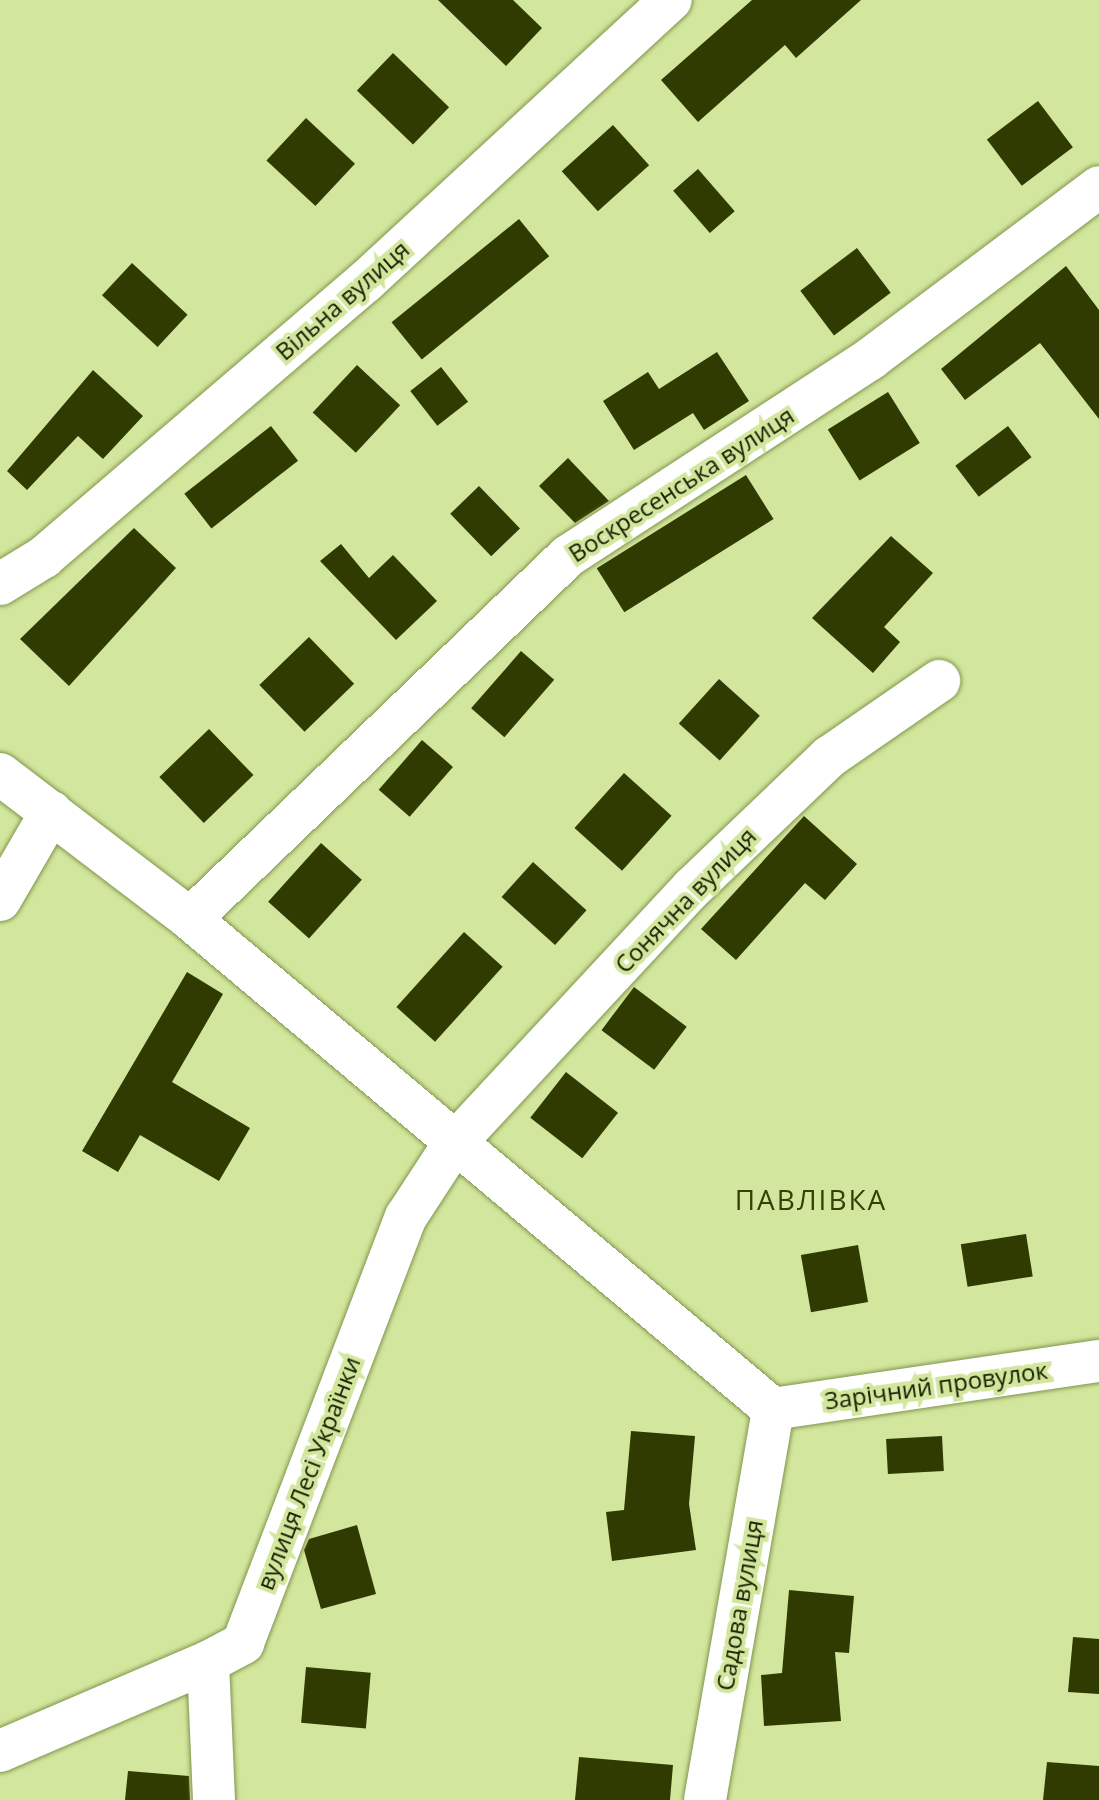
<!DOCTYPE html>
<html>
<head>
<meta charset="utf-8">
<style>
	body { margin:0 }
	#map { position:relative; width:1099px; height:1800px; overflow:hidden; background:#d2e79d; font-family:"Open Sans",sans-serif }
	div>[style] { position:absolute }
	.building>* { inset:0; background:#303b01; transform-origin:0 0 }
	.roads { filter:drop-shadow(0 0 2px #82954e) drop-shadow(0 0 2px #82954e) }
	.minor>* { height:42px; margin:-21px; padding:0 21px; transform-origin:21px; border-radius:21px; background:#fff }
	span { translate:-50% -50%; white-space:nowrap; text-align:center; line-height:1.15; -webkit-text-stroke:8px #d2e79d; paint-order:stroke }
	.street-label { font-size:24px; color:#171d02 }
	.quarter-label { font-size:28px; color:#344006; letter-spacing:2px }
</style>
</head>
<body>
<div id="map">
	<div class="building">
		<div style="clip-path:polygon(438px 0,513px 0,542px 28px,506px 66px)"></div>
		<div style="clip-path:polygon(752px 0,861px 0,796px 58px,785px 45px,698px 122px,661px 80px)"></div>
		<div style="left:393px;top:53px;width:78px;height:52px;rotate:44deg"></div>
		<div style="left:1038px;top:101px;width:58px;height:64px;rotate:53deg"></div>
		<div style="left:306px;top:118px;width:67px;height:58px;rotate:43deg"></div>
		<div style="left:613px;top:125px;width:54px;height:69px;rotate:48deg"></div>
		<div style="left:698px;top:169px;width:56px;height:33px;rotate:49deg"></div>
		<div style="left:519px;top:219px;width:48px;height:164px;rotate:51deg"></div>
		<div style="left:857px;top:248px;width:56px;height:71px;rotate:53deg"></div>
		<div style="left:132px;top:263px;width:76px;height:44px;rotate:43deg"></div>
		<div style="clip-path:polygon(1066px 266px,1099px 310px,1099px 419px,1040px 343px,965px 400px,941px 369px)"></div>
		<div style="clip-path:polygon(717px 352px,749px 401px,704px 430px,693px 413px,634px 450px,603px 401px,648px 372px,659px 389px)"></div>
		<div style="left:357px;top:365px;width:59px;height:65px;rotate:43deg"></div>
		<div style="left:441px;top:367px;width:44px;height:39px;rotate:52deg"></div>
		<div style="clip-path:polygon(93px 370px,143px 416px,103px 459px,78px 436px,27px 490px,7px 471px)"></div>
		<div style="left:888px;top:392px;width:60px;height:71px;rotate:58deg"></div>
		<div style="left:271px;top:426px;width:44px;height:110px;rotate:52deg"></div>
		<div style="left:1008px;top:426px;width:39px;height:66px;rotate:53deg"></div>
		<div style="clip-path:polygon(568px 458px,609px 501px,575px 523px,539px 486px)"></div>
		<div style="left:746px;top:475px;width:52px;height:176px;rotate:58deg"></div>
		<div style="left:479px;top:486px;width:59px;height:40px;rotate:46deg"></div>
		<div style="clip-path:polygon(134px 528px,176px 568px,69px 686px,20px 639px)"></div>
		<div style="clip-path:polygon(891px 536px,933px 573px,884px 627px,900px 642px,873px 673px,812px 618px)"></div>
		<div style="clip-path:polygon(341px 544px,369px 578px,393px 555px,437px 601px,396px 640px,320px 561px)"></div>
		<div style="left:309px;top:637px;width:65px;height:69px;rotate:46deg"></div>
		<div style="left:521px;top:651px;width:44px;height:76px;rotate:41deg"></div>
		<div style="left:719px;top:679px;width:55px;height:60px;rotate:42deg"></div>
		<div style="left:209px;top:729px;width:64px;height:69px;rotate:46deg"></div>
		<div style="left:422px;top:740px;width:41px;height:66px;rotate:41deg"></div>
		<div style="left:624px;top:773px;width:64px;height:74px;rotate:42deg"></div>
		<div style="clip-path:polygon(804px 816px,857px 864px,825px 900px,805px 883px,736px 960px,701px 929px)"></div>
		<div style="left:321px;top:843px;width:55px;height:79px;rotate:42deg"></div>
		<div style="left:533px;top:862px;width:72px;height:47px;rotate:42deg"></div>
		<div style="left:464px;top:932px;width:52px;height:101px;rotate:42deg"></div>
		<div style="clip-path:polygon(187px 972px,223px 994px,172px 1082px,250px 1128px,219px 1181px,140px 1135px,118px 1172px,82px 1151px)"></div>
		<div style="left:634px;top:987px;width:66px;height:54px;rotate:37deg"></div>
		<div style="left:566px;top:1072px;width:66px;height:58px;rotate:38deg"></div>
		<div style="left:1026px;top:1234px;width:43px;height:66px;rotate:81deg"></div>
		<div style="left:858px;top:1245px;width:58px;height:58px;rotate:80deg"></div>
		<div style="clip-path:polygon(631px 1431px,695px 1436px,689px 1504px,696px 1550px,612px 1561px,606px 1512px,624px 1510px)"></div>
		<div style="left:942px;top:1436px;width:35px;height:56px;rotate:87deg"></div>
		<div style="clip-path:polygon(357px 1525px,376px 1594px,321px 1609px,304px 1550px,309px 1539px)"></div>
		<div style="clip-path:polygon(789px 1590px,854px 1596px,849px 1653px,835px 1652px,841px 1721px,764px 1726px,761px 1675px,782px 1673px)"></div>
		<div style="clip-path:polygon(1073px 1637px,1099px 1639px,1099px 1694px,1068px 1692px)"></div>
		<div style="left:306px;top:1667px;width:65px;height:56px;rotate:5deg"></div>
		<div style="clip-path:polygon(579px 1757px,673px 1765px,670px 1800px,575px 1800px)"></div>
		<div style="clip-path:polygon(1047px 1762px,1099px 1766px,1099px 1800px,1043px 1800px)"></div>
		<div style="clip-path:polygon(128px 1771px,189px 1776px,190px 1800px,125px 1800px)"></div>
	</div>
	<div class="roads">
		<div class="minor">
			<div style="left:0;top:584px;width:52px;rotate:-31.5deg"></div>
			<div style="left:44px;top:557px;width:423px;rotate:-40.6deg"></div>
			<div style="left:365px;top:282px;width:416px;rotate:-42.7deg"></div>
			<div style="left:0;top:774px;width:239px;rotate:37.3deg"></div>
			<div style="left:190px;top:919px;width:762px;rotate:40.05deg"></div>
			<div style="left:0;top:900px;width:102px;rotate:-59.9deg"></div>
			<div style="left:190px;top:919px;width:524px;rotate:-43.84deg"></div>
			<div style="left:568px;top:556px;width:361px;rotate:-33.1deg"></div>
			<div style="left:870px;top:359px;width:286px;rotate:-36.9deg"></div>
			<div style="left:773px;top:1409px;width:330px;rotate:-8.4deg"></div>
			<div style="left:0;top:1751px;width:226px;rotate:-23.2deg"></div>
			<div style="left:214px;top:1800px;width:138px;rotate:-92.5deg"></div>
			<div style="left:208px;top:1662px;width:40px;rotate:-28deg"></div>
			<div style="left:243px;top:1643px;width:456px;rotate:-69.1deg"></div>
			<div style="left:406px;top:1217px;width:86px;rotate:-56.9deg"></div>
			<div style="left:453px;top:1145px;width:351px;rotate:-47.1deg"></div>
			<div style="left:692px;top:888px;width:190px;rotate:-43.7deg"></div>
			<div style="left:829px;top:757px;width:134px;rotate:-34.6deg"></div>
			<div style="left:705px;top:1800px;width:397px;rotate:-80.1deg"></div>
		</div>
	</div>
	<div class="street-label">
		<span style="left:342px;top:300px;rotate:-41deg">Вільна вулиця</span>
		<span style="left:681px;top:484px;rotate:-33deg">Воскресенська вулиця</span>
		<span style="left:685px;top:900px;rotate:-46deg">Сонячна вулиця</span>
		<span style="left:936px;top:1385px;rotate:-8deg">Зарічний провулок</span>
		<span style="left:308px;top:1473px;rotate:-69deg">вулиця Лесі Українки</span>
		<span style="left:739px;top:1605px;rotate:-80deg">Садова вулиця</span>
	</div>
	<div class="quarter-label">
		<span style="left:811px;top:1199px">ПАВЛІВКА</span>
	</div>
</div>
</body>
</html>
